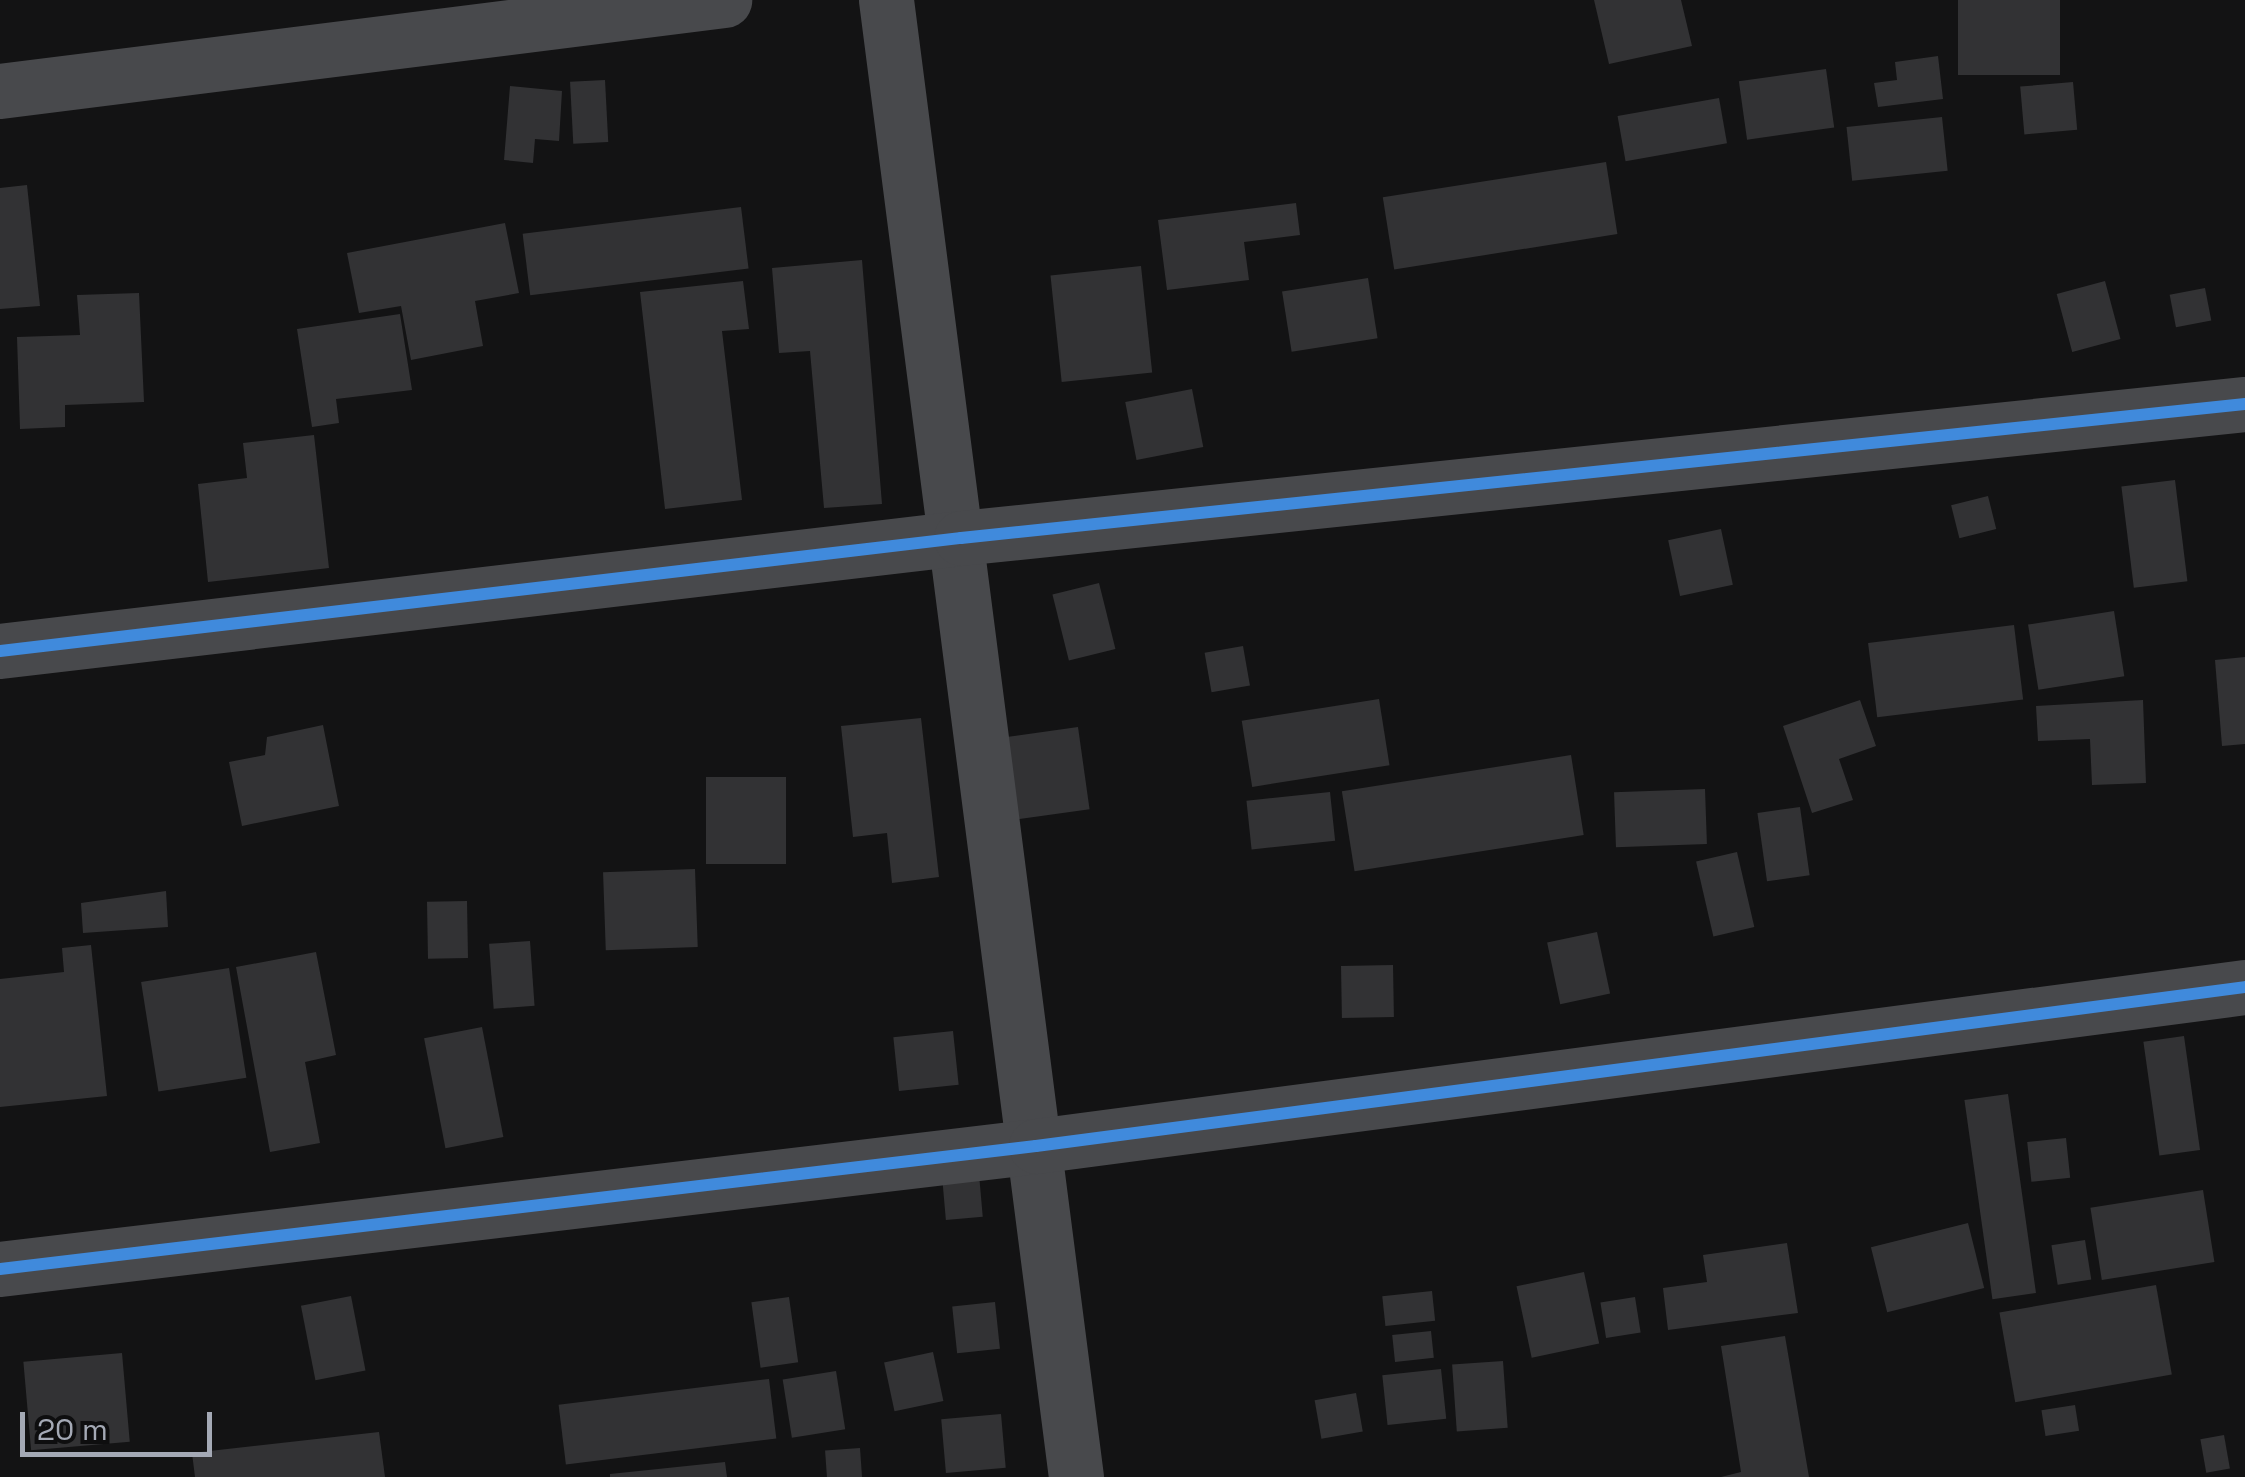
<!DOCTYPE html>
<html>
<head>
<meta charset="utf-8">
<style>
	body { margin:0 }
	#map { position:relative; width:2245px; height:1477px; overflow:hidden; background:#131314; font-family:"Space Grotesk",sans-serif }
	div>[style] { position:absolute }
	.building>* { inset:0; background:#323234; transform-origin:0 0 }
	.street>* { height:55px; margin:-27.5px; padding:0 27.5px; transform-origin:27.5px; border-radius:27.5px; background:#48494c }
	.cycleway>* { height:12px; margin:-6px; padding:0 6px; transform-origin:6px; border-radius:6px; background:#408adc }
	span { translate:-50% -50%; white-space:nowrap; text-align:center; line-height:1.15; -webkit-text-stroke:8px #0e0e0f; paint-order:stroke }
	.scale { position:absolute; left:20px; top:1412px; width:192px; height:45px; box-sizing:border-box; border:5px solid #a4a9b5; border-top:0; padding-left:12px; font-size:30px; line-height:35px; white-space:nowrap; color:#a4a9b5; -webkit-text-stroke:8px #0e0e0f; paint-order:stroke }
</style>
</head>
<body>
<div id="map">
	<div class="building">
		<div style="clip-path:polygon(1594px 0,1681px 0,1692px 46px,1609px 64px)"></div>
		<div style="left:1958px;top:0;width:102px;height:75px"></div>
		<div style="clip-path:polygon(1938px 56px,1943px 99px,1878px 107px,1874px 83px,1897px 80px,1895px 62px)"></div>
		<div style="left:1826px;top:69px;width:59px;height:88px;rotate:82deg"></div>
		<div style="left:605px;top:80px;width:62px;height:35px;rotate:87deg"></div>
		<div style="left:2073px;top:82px;width:48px;height:53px;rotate:85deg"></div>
		<div style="clip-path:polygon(510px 86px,562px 91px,559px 141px,535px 139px,533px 163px,504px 160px)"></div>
		<div style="left:1719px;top:98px;width:46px;height:103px;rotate:80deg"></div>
		<div style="left:1942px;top:117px;width:54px;height:96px;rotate:84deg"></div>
		<div style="left:1606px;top:162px;width:73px;height:226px;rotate:81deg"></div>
		<div style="clip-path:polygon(27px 185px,40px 306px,0 309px,0 188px)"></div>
		<div style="clip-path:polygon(1296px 203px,1300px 235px,1244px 242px,1249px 280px,1167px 290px,1158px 220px)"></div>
		<div style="left:741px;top:207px;width:62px;height:220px;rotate:83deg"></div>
		<div style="clip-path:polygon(505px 223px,519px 293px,475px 301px,483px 346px,411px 360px,401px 306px,359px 313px,347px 253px)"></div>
		<div style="clip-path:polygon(862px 260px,882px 504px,824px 508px,810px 351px,779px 353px,772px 268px)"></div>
		<div style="left:1141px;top:266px;width:107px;height:91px;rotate:84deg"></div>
		<div style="left:1368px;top:278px;width:61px;height:87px;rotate:81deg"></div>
		<div style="clip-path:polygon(743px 281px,749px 329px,722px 331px,742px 500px,665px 509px,640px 292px)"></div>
		<div style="left:2105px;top:281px;width:60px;height:50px;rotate:75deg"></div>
		<div style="left:2205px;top:288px;width:33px;height:36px;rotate:79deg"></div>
		<div style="clip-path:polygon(139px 293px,144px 402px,65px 405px,65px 427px,20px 429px,17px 337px,80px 335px,77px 295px)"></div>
		<div style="clip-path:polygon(400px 314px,412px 390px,336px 399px,339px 423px,312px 427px,297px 329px)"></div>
		<div style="left:1192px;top:389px;width:59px;height:68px;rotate:79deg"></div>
		<div style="clip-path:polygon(314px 435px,329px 568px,208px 582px,198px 484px,247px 478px,243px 443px)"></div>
		<div style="left:2175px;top:480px;width:102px;height:54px;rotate:83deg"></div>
		<div style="left:1988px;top:496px;width:34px;height:38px;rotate:76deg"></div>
		<div style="left:1721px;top:529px;width:57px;height:54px;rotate:78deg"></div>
		<div style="left:1099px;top:583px;width:68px;height:48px;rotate:76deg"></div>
		<div style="left:2114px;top:611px;width:66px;height:87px;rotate:81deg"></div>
		<div style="left:2014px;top:625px;width:75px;height:147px;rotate:83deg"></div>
		<div style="left:1243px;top:646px;width:40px;height:39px;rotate:80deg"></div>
		<div style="clip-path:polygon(2245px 657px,2245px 744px,2222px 746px,2215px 660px)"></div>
		<div style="left:1379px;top:699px;width:67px;height:139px;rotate:81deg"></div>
		<div style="clip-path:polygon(1860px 700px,1876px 746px,1839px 759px,1853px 800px,1812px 813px,1783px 726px)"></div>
		<div style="clip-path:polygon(2143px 700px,2146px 783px,2092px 785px,2090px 739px,2038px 741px,2036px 706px)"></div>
		<div style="clip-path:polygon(921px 718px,939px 877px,892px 883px,887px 833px,853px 837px,841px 726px)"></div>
		<div style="clip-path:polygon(323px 725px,339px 806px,242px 826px,229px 762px,265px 755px,267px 737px)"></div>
		<div style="left:1078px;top:727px;width:83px;height:76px;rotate:82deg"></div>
		<div style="left:1571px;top:755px;width:81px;height:232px;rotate:81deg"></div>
		<div style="left:786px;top:777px;width:87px;height:80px;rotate:90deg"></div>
		<div style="left:1705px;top:789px;width:55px;height:91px;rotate:88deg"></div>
		<div style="left:1330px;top:792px;width:49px;height:84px;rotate:84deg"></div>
		<div style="left:1800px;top:807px;width:69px;height:43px;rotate:82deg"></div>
		<div style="left:1737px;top:852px;width:77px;height:42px;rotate:77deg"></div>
		<div style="left:695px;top:869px;width:78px;height:92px;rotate:88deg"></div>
		<div style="clip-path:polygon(166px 891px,168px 927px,83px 933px,81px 903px)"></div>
		<div style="left:467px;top:901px;width:57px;height:40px;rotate:89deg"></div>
		<div style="left:1597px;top:932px;width:63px;height:51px;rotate:78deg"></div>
		<div style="left:530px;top:941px;width:65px;height:41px;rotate:86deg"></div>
		<div style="clip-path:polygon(91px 945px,107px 1096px,0 1107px,0 979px,64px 972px,62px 948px)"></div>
		<div style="clip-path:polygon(316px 952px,336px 1055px,305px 1062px,320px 1143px,270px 1152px,236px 967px)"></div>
		<div style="left:1393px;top:965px;width:52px;height:52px;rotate:89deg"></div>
		<div style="left:229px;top:968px;width:111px;height:89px;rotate:81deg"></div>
		<div style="left:482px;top:1027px;width:112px;height:59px;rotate:79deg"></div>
		<div style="left:953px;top:1031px;width:54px;height:60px;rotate:84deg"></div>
		<div style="left:2184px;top:1036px;width:115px;height:41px;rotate:82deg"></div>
		<div style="left:2008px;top:1094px;width:201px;height:44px;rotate:82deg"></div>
		<div style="left:2066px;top:1138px;width:40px;height:39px;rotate:84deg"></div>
		<div style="left:979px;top:1174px;width:43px;height:37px;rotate:85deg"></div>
		<div style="left:2203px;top:1190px;width:73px;height:114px;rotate:81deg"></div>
		<div style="left:1968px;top:1223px;width:67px;height:100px;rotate:76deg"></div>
		<div style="left:2085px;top:1240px;width:40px;height:34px;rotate:81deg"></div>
		<div style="clip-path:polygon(1787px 1243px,1798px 1313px,1668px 1330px,1663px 1288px,1707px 1282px,1703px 1255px)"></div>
		<div style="left:1584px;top:1272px;width:73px;height:69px;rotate:78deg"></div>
		<div style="left:2156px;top:1285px;width:91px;height:159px;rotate:80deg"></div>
		<div style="left:1432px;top:1291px;width:30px;height:50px;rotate:84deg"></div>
		<div style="left:351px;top:1296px;width:76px;height:51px;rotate:79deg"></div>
		<div style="left:789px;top:1297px;width:66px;height:38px;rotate:82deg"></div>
		<div style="left:1635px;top:1297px;width:36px;height:35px;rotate:81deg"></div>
		<div style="left:995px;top:1302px;width:47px;height:43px;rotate:84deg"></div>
		<div style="left:1431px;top:1331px;width:27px;height:39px;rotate:84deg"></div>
		<div style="clip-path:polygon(1785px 1336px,1809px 1477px,1721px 1477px,1741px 1472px,1721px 1346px)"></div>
		<div style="left:933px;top:1352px;width:50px;height:50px;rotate:78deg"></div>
		<div style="left:122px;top:1353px;width:89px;height:99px;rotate:85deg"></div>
		<div style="left:1503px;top:1361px;width:67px;height:51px;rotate:86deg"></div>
		<div style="left:1441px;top:1369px;width:50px;height:59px;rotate:84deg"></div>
		<div style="left:836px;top:1371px;width:59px;height:54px;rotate:81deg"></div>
		<div style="left:769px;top:1379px;width:60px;height:212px;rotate:83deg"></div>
		<div style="left:1356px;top:1393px;width:39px;height:42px;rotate:80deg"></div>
		<div style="left:2075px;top:1405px;width:26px;height:34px;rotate:81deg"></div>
		<div style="left:1001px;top:1414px;width:54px;height:60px;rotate:85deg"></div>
		<div style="clip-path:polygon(379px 1432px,385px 1477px,195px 1477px,192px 1453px)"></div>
		<div style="left:2224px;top:1435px;width:34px;height:24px;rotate:80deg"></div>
		<div style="left:860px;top:1448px;width:29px;height:35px;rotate:86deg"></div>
		<div style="clip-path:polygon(725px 1462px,727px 1477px,610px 1477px,610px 1474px)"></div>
	</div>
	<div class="street">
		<div style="left:886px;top:0;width:1489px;rotate:82.67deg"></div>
		<div style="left:0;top:91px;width:730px;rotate:-7.16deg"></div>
		<div style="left:0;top:651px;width:968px;rotate:-6.71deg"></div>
		<div style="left:961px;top:538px;width:1291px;rotate:-5.96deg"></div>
		<div style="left:0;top:1269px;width:1043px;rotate:-6.77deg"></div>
		<div style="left:1036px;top:1146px;width:1219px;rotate:-7.49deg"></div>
	</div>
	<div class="cycleway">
		<div style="left:0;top:651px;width:968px;rotate:-6.71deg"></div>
		<div style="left:961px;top:538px;width:1291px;rotate:-5.96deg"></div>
		<div style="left:0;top:1269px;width:1043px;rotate:-6.77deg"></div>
		<div style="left:1036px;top:1146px;width:1219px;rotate:-7.49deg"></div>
	</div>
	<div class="scale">20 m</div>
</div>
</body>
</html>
